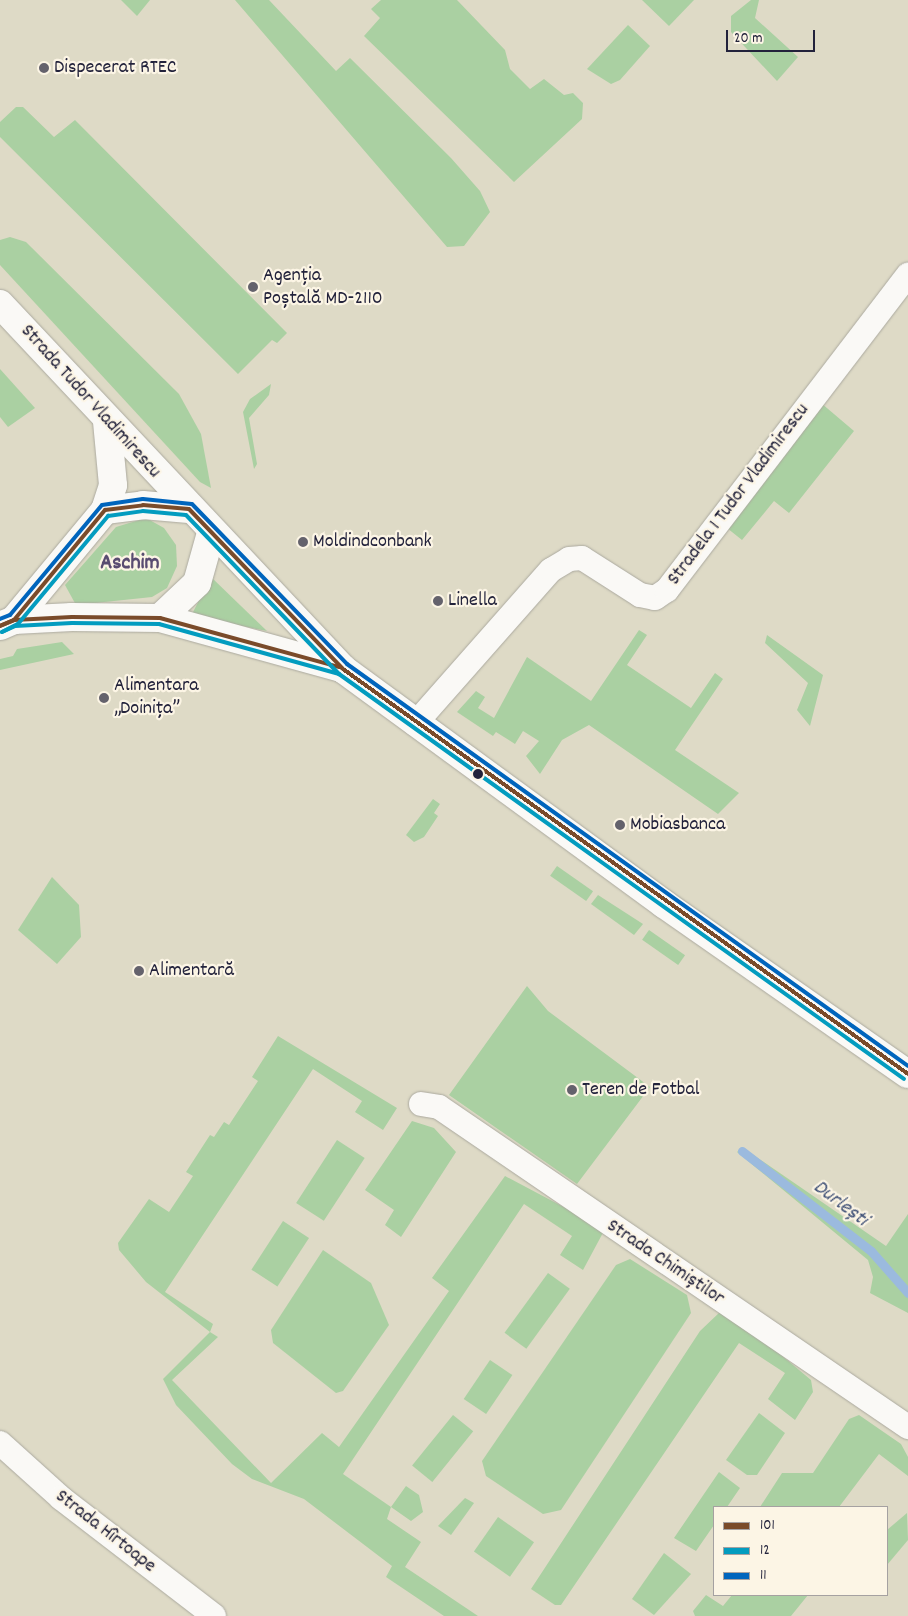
<!DOCTYPE html>
<html>
<head>
<meta charset="utf-8">
<style>
	body { margin:0 }
	#map { position:relative; width:908px; height:1616px; overflow:hidden; background:#dedac6; font-family:Dekko,sans-serif }
	div>[style] { position:absolute }
	.green>* { inset:0; background:#aad0a2; transform-origin:0 0 }
	.stream>* { height:9px; margin:-4.5px; padding:0 4.5px; transform-origin:4.5px; border-radius:4.5px; background:#9bbade }
	.roads { filter:drop-shadow(0 0 1px #aba99f) drop-shadow(0 0 1px #aba99f) }
	.street>* { height:24px; margin:-12px; padding:0 12px; transform-origin:12px; border-radius:12px; background:#faf9f6 }
	.secondary>* { height:28px; margin:-14px; padding:0 14px; transform-origin:14px; border-radius:14px; background:#faf9f6 }
	.primary>* { height:28px; margin:-14px; padding:0 14px; transform-origin:14px; border-radius:14px; background:#faf9f6 }
	.bus-1>* { height:4px; margin:-2px; padding:0 2px; transform-origin:2px; border-radius:2px; background:#7a4b2a }
	.bus-2>* { height:4px; margin:-2px; padding:0 2px; transform-origin:2px; border-radius:2px; background:#039cbf }
	.bus-3>* { height:4px; margin:-2px; padding:0 2px; transform-origin:2px; border-radius:2px; background:#0065bd }
	.dots>* { width:14px; height:14px; translate:-50% -50%; box-sizing:border-box; border:2px solid #fcf5e5; border-radius:50% }
	span { translate:-50% -50%; white-space:nowrap; text-align:center; line-height:1.15; -webkit-text-stroke:4.5px #fcf5e5; paint-order:stroke }
	.poi-label { font-size:20px; color:#22223b }
	.left { translate:0 -50%; text-align:left }
	.street-label { font-size:20px; color:#22223b }
	.water-label { font-size:21px; color:#425378; font-style:italic }
	.quarter-label { font-size:22px; color:#594c71; font-weight:700 }
	.legend { position:absolute; left:713px; top:1506px; width:175px; height:90px; box-sizing:border-box; background:#fcf5e5; border:1px solid #a5a1a1; margin:0; padding:6px 9px; list-style:none; font-size:15px; color:#22223b }
	.legend li { display:flex; align-items:center; gap:10px; height:25px }
	.legend b { width:25px; border:1px solid #a5a1a1 }
	.scale { position:absolute; left:726px; top:30px; width:89px; height:22px; box-sizing:border-box; border:2px solid #22223b; border-top:0; padding-left:6px; font-size:15px; line-height:18px; white-space:nowrap; color:#22223b; -webkit-text-stroke:4px #fcf5e5; paint-order:stroke }
</style>
</head>
<body>
<div id="map">
	<div class="green">
		<div style="clip-path:polygon(121px 0,150px 0,137px 16px)"></div>
		<div style="clip-path:polygon(235px 0,269px 0,336px 71px,350px 58px,451px 158px,480px 191px,490px 212px,464px 246px,447px 247px)"></div>
		<div style="clip-path:polygon(381px 0,457px 0,505px 50px,510px 69px,530px 89px,544px 79px,564px 95px,573px 93px,583px 103px,582px 119px,514px 182px,364px 36px,380px 18px,371px 9px)"></div>
		<div style="clip-path:polygon(642px 0,694px 0,669px 26px)"></div>
		<div style="clip-path:polygon(751px 0,759px 0,755px 18px,798px 57px,777px 81px,731px 32px,731px 16px)"></div>
		<div style="clip-path:polygon(628px 25px,650px 46px,620px 80px,611px 84px,587px 69px)"></div>
		<div style="clip-path:polygon(16px 107px,23px 107px,54px 137px,75px 120px,287px 333px,277px 343px,272px 340px,238px 374px,0 137px,0 122px)"></div>
		<div style="clip-path:polygon(10px 237px,26px 242px,179px 394px,201px 434px,211px 488px,200px 482px,0 265px,0 240px)"></div>
		<div style="clip-path:polygon(0 369px,35px 408px,8px 427px,0 417px)"></div>
		<div style="clip-path:polygon(271px 384px,269px 395px,249px 418px,257px 464px,254px 469px,243px 412px,250px 399px)"></div>
		<div style="clip-path:polygon(821px 403px,854px 431px,789px 513px,774px 501px,742px 540px,727px 528px)"></div>
		<div style="clip-path:polygon(146px 518px,164px 528px,176px 545px,177px 566px,167px 588px,152px 597px,76px 605px,65px 585px,116px 527px)"></div>
		<div style="clip-path:polygon(211px 577px,267px 631px,191px 616px)"></div>
		<div style="clip-path:polygon(639px 630px,647px 635px,627px 665px,691px 708px,715px 673px,723px 679px,675px 750px,739px 793px,718px 814px,589px 725px,562px 740px,540px 774px,526px 756px,539px 741px,523px 731px,515px 744px,496px 732px,493px 736px,457px 712px,476px 691px,485px 697px,478px 708px,494px 718px,527px 657px,591px 701px)"></div>
		<div style="clip-path:polygon(767px 635px,823px 675px,810px 726px,797px 710px,808px 683px,765px 643px)"></div>
		<div style="clip-path:polygon(62px 642px,74px 654px,0 670px,0 659px,13px 656px,17px 649px)"></div>
		<div style="clip-path:polygon(433px 799px,440px 804px,434px 813px,438px 816px,424px 837px,414px 842px,406px 835px)"></div>
		<div style="left:557px;top:866px;width:44px;height:12px;rotate:35deg"></div>
		<div style="clip-path:polygon(52px 877px,79px 905px,81px 937px,57px 964px,18px 930px)"></div>
		<div style="clip-path:polygon(598px 895px,643px 924px,634px 935px,591px 904px)"></div>
		<div style="left:649px;top:930px;width:44px;height:12px;rotate:35deg"></div>
		<div style="clip-path:polygon(527px 986px,548px 1011px,650px 1087px,577px 1184px,449px 1095px)"></div>
		<div style="clip-path:polygon(278px 1036px,397px 1108px,383px 1130px,355px 1112px,362px 1101px,313px 1069px,165px 1292px,213px 1324px,210px 1332px,218px 1337px,172px 1380px,271px 1483px,322px 1433px,339px 1447px,449px 1291px,432px 1278px,505px 1176px,605px 1229px,583px 1270px,560px 1255px,572px 1236px,524px 1204px,343px 1474px,391px 1507px,406px 1486px,419px 1495px,423px 1512px,411px 1521px,391px 1507px,387px 1519px,421px 1542px,405px 1567px,478px 1616px,444px 1616px,386px 1577px,392px 1566px,304px 1499px,252px 1479px,232px 1464px,176px 1405px,163px 1379px,210px 1332px,146px 1282px,119px 1250px,118px 1243px,149px 1199px,169px 1212px,193px 1176px,186px 1172px,210px 1135px,214px 1137px,224px 1122px,229px 1125px,258px 1081px,252px 1077px)"></div>
		<div style="clip-path:polygon(412px 1121px,434px 1128px,456px 1152px,401px 1237px,385px 1225px,394px 1210px,365px 1190px)"></div>
		<div style="left:337px;top:1140px;width:33px;height:75px;rotate:33deg"></div>
		<div style="clip-path:polygon(742px 1147px,886px 1246px,908px 1214px,908px 1313px,870px 1293px,873px 1277px,868px 1260px,737px 1152px)"></div>
		<div style="left:283px;top:1221px;width:31px;height:58px;rotate:33deg"></div>
		<div style="clip-path:polygon(323px 1250px,371px 1283px,389px 1325px,343px 1391px,336px 1393px,273px 1343px,271px 1330px)"></div>
		<div style="clip-path:polygon(630px 1259px,687px 1295px,691px 1313px,561px 1510px,543px 1514px,486px 1476px,482px 1461px,616px 1265px)"></div>
		<div style="left:548px;top:1273px;width:27px;height:74px;rotate:36deg"></div>
		<div style="clip-path:polygon(720px 1312px,749px 1328px,811px 1380px,813px 1392px,795px 1420px,768px 1399px,785px 1373px,739px 1343px,561px 1605px,555px 1605px,531px 1589px,700px 1331px)"></div>
		<div style="left:490px;top:1360px;width:27px;height:47px;rotate:34deg"></div>
		<div style="clip-path:polygon(759px 1413px,785px 1433px,757px 1475px,747px 1475px,726px 1460px)"></div>
		<div style="left:453px;top:1415px;width:26px;height:65px;rotate:39deg"></div>
		<div style="clip-path:polygon(859px 1415px,901px 1444px,908px 1457px,908px 1476px,879px 1454px,839px 1507px,760px 1507px,782px 1473px,813px 1473px,849px 1419px)"></div>
		<div style="clip-path:polygon(719px 1472px,740px 1488px,727px 1507px,714px 1507px,714px 1525px,696px 1551px,674px 1538px)"></div>
		<div style="clip-path:polygon(465px 1498px,474px 1503px,451px 1535px,438px 1526px)"></div>
		<div style="clip-path:polygon(907px 1513px,908px 1540px,887px 1565px,887px 1530px)"></div>
		<div style="left:498px;top:1517px;width:44px;height:42px;rotate:35deg"></div>
		<div style="clip-path:polygon(664px 1553px,691px 1574px,654px 1615px,632px 1599px)"></div>
		<div style="clip-path:polygon(706px 1595px,723px 1606px,732px 1595px,808px 1595px,791px 1616px,695px 1616px,693px 1611px)"></div>
	</div>
	<div class="stream">
		<div style="left:742px;top:1151px;width:163px;rotate:37.8deg"></div>
		<div style="left:871px;top:1251px;width:56px;rotate:48.6deg"></div>
	</div>
	<div class="roads">
		<div class="street">
			<div style="left:415px;top:724px;width:205px;rotate:-48.6deg"></div>
			<div style="left:551px;top:570px;width:21px;rotate:-31deg"></div>
			<div style="left:569px;top:559px;width:13px;rotate:-4deg"></div>
			<div style="left:582px;top:558px;width:69px;rotate:32.5deg"></div>
			<div style="left:640px;top:595px;width:15px;rotate:11deg"></div>
			<div style="left:655px;top:598px;width:14px;rotate:-34deg"></div>
			<div style="left:667px;top:590px;width:397px;rotate:-52.6deg"></div>
			<div style="left:421px;top:1104px;width:18px;rotate:9deg"></div>
			<div style="left:439px;top:1107px;width:568px;rotate:34.31deg"></div>
			<div style="left:0;top:1443px;width:82px;rotate:42deg"></div>
			<div style="left:61px;top:1498px;width:193px;rotate:37.6deg"></div>
		</div>
		<div class="secondary">
			<div style="left:14px;top:620px;width:143px;rotate:-50.4deg"></div>
			<div style="left:105px;top:510px;width:38px;rotate:-7deg"></div>
			<div style="left:143px;top:505px;width:46px;rotate:5deg"></div>
			<div style="left:0;top:626px;width:15px;rotate:-23deg"></div>
			<div style="left:14px;top:620px;width:58px;rotate:-3deg"></div>
			<div style="left:72px;top:617px;width:88px;rotate:0.7deg"></div>
			<div style="left:160px;top:618px;width:51px;rotate:-43.4deg"></div>
			<div style="left:197px;top:583px;width:52px;rotate:-74.4deg"></div>
		</div>
		<div class="primary">
			<div style="left:0;top:304px;width:501px;rotate:46.78deg"></div>
			<div style="left:343px;top:669px;width:398px;rotate:36.2deg"></div>
			<div style="left:664px;top:904px;width:297px;rotate:34.9deg"></div>
			<div style="left:105px;top:510px;width:26px;rotate:-72deg"></div>
			<div style="left:113px;top:485px;width:64px;rotate:-95.4deg"></div>
			<div style="left:160px;top:618px;width:189px;rotate:15.4deg"></div>
		</div>
	</div>
	<div class="bus-1">
		<div style="left:0;top:626px;width:15px;rotate:-23deg"></div>
		<div style="left:14px;top:620px;width:143px;rotate:-50.4deg"></div>
		<div style="left:105px;top:510px;width:38px;rotate:-7deg"></div>
		<div style="left:143px;top:505px;width:46px;rotate:5deg"></div>
		<div style="left:189px;top:509px;width:222px;rotate:46.1deg"></div>
		<div style="left:343px;top:669px;width:695px;rotate:35.63deg"></div>
		<div style="left:0;top:626px;width:15px;rotate:-23deg"></div>
		<div style="left:14px;top:620px;width:58px;rotate:-3deg"></div>
		<div style="left:72px;top:617px;width:88px;rotate:0.7deg"></div>
		<div style="left:160px;top:618px;width:186px;rotate:15.3deg"></div>
	</div>
	<div class="bus-2">
		<div style="left:2px;top:632px;width:18px;rotate:-27deg"></div>
		<div style="left:18px;top:624px;width:141px;rotate:-50.2deg"></div>
		<div style="left:108px;top:516px;width:35px;rotate:-8deg"></div>
		<div style="left:143px;top:511px;width:43px;rotate:5.3deg"></div>
		<div style="left:186px;top:515px;width:221px;rotate:46.1deg"></div>
		<div style="left:339px;top:674px;width:695px;rotate:35.63deg"></div>
		<div style="left:2px;top:632px;width:14px;rotate:-25deg"></div>
		<div style="left:15px;top:626px;width:57px;rotate:-3deg"></div>
		<div style="left:72px;top:623px;width:87px;rotate:0.7deg"></div>
		<div style="left:159px;top:624px;width:187px;rotate:15.5deg"></div>
	</div>
	<div class="bus-3">
		<div style="left:0;top:619px;width:11px;rotate:-22deg"></div>
		<div style="left:10px;top:615px;width:143px;rotate:-50.1deg"></div>
		<div style="left:102px;top:505px;width:41px;rotate:-8.3deg"></div>
		<div style="left:143px;top:499px;width:49px;rotate:5.8deg"></div>
		<div style="left:192px;top:504px;width:223px;rotate:45.9deg"></div>
		<div style="left:347px;top:664px;width:690px;rotate:35.62deg"></div>
	</div>
	<div class="dots">
		<div style="left:44px;top:68px;background:#64626c"></div>
		<div style="left:253px;top:287px;background:#64626c"></div>
		<div style="left:303px;top:542px;background:#64626c"></div>
		<div style="left:438px;top:601px;background:#64626c"></div>
		<div style="left:104px;top:698px;background:#64626c"></div>
		<div style="left:478px;top:774px;background:#22223b"></div>
		<div style="left:620px;top:825px;background:#64626c"></div>
		<div style="left:139px;top:971px;background:#64626c"></div>
		<div style="left:572px;top:1090px;background:#64626c"></div>
	</div>
	<div class="poi-label">
		<span class="left" style="left:54px;top:68px">Dispecerat RTEC</span>
		<span class="left" style="left:263px;top:288px">Agenția<br>Poștală MD-2110</span>
		<span class="left" style="left:313px;top:542px">Moldindconbank</span>
		<span class="left" style="left:448px;top:601px">Linella</span>
		<span class="left" style="left:114px;top:698px">Alimentara<br>„Doinița”</span>
		<span class="left" style="left:630px;top:825px">Mobiasbanca</span>
		<span class="left" style="left:149px;top:971px">Alimentară</span>
		<span class="left" style="left:582px;top:1090px">Teren de Fotbal</span>
	</div>
	<div class="street-label">
		<span style="left:90px;top:402px;rotate:48deg">Strada Tudor Vladimirescu</span>
		<span style="left:739px;top:495px;rotate:-53deg">Stradela 1 Tudor Vladimirescu</span>
		<span style="left:665px;top:1263px;rotate:34deg">Strada Chimiștilor</span>
		<span style="left:105px;top:1532px;rotate:38deg">Strada Hîrtoape</span>
	</div>
	<div class="water-label">
		<span style="left:840px;top:1204px;rotate:37deg">Durlești</span>
	</div>
	<div class="quarter-label">
		<span style="left:130px;top:564px">Aschim</span>
	</div>
	<ul class="legend">
	<li><b style="height:6px;background:#7a4b2a"></b>101</li>
	<li><b style="height:6px;background:#039cbf"></b>12</li>
	<li><b style="height:6px;background:#0065bd"></b>11</li>
	</ul>
	<div class="scale">20 m</div>
</div>
</body>
</html>
